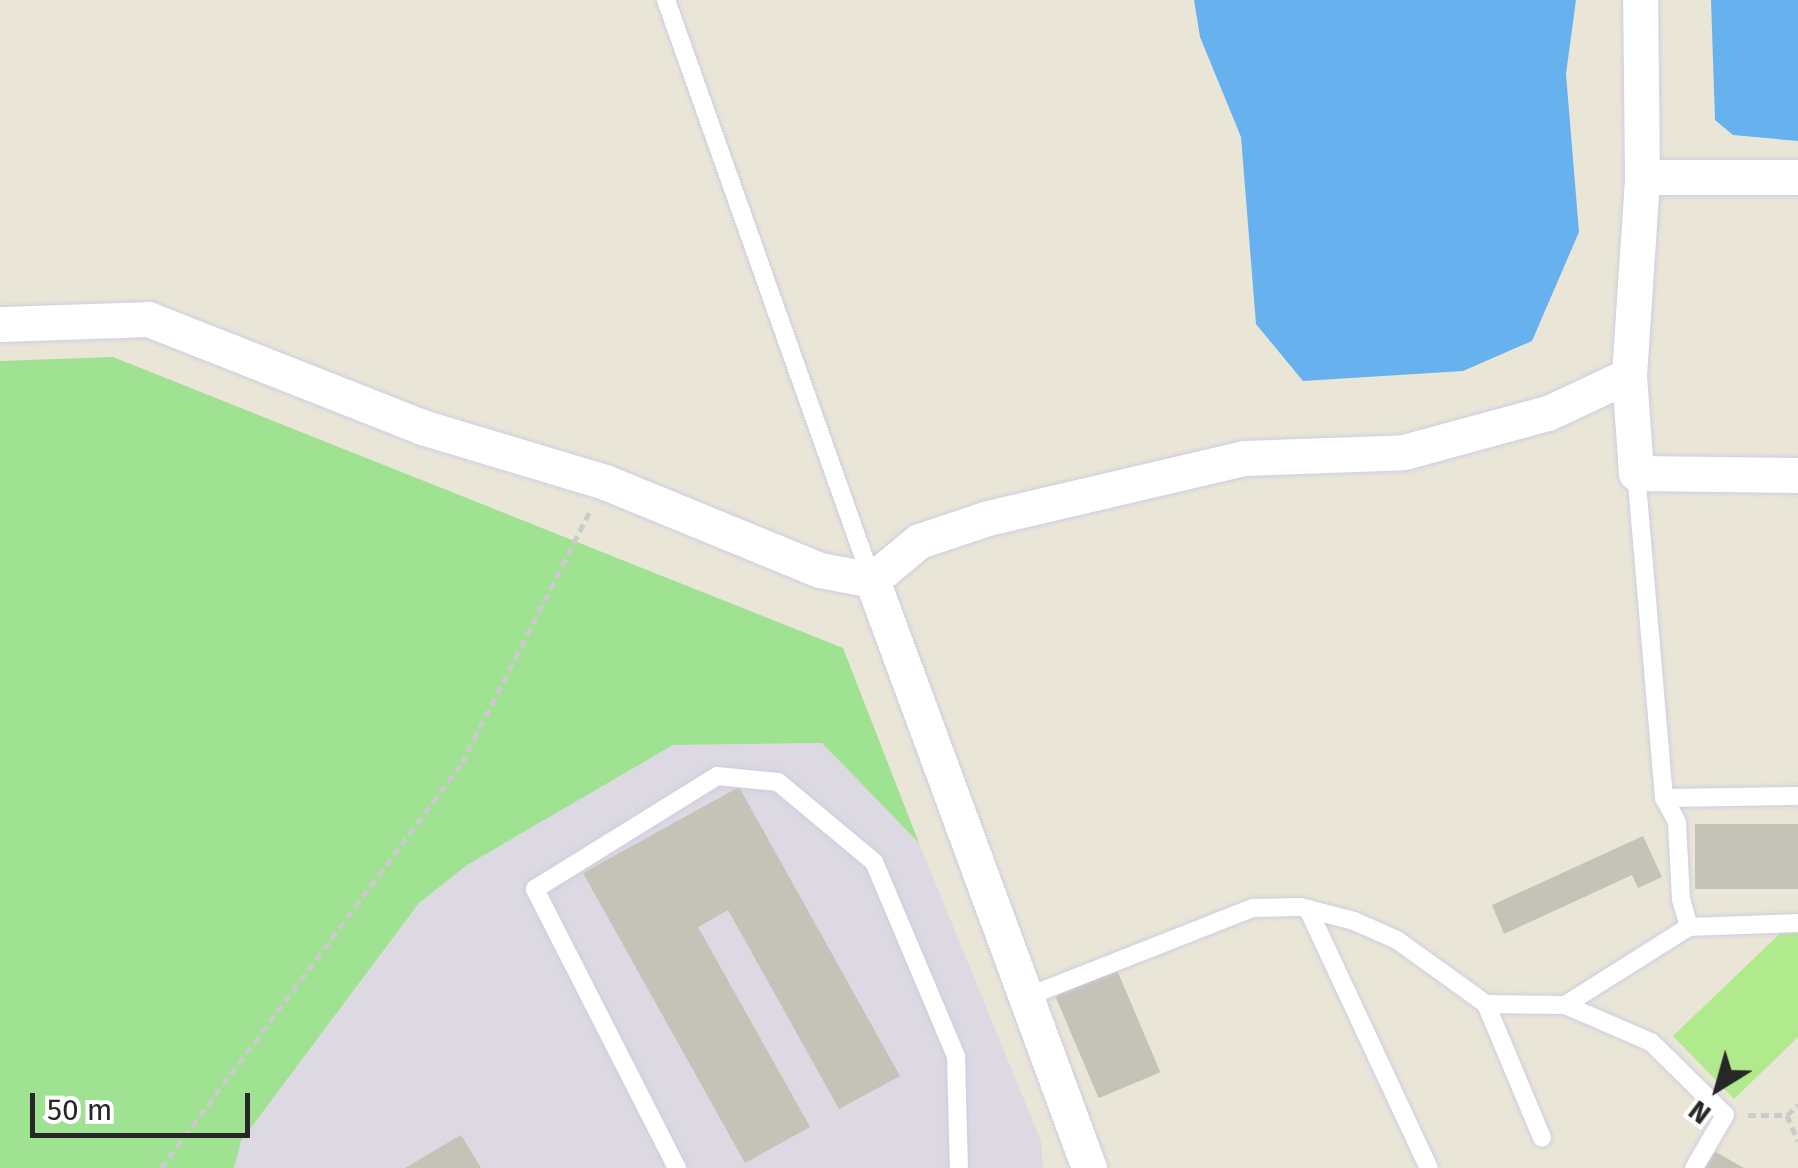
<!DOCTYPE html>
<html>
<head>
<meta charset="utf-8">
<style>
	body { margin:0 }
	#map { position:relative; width:1798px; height:1168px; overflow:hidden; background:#eae6d7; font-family:"Fira Sans",sans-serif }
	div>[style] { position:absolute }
	.industrial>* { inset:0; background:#ddd9e2 }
	.green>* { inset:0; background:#9ee292 }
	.pitch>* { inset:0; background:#b1ea8d }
	.water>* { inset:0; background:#67b1ef }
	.building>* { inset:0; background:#c5c2b7; transform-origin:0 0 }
	.path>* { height:5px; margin-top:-2.5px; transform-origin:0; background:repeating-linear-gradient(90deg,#cbcbcb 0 8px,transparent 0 13px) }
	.roads { filter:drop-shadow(0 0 2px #cdcde1) drop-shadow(0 0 2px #cdcde1) }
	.lane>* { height:18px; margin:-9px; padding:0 9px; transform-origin:9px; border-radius:9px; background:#fff }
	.street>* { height:35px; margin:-17.5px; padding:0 17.5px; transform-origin:17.5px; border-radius:17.5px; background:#fff }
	span { translate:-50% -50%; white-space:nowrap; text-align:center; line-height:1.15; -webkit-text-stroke:10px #fff; paint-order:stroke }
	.north { position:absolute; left:1668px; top:1038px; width:100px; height:100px; -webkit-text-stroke:8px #fff; paint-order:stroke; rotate:217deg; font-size:28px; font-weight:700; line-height:40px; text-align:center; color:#272727 }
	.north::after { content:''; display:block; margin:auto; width:35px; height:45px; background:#272727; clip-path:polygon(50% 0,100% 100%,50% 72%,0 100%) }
	.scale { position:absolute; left:30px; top:1093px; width:220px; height:45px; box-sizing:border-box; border:5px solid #272727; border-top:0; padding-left:12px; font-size:30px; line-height:35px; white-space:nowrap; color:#272727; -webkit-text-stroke:8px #fff; paint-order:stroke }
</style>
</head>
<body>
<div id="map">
	<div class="industrial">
		<div style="clip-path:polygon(822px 743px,919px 843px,1041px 1141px,1043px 1168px,234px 1168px,241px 1141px,419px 903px,467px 865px,673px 745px)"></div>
	</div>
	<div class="green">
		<div style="clip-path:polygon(113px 357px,843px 648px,919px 843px,822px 743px,673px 745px,467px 865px,419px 903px,241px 1141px,234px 1168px,0 1168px,0 361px)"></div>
	</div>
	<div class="pitch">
		<div style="clip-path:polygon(1792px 922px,1798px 928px,1798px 1037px,1734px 1099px,1673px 1036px)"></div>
	</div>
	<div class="water">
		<div style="clip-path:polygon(1194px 0,1576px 0,1566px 74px,1579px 232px,1532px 341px,1463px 371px,1303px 381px,1256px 324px,1241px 137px,1200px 37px)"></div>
		<div style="clip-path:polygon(1711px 0,1798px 0,1798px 141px,1733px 135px,1715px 120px)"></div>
	</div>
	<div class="building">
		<div style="clip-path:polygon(739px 787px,900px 1076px,839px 1109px,728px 910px,698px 927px,810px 1127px,745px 1163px,583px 873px)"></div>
		<div style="left:1695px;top:824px;width:103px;height:65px"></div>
		<div style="clip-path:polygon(1643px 836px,1662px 877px,1638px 888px,1632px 875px,1504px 934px,1492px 905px)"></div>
		<div style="left:1117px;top:970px;width:111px;height:67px;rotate:67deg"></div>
		<div style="clip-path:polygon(461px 1135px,481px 1168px,405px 1168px)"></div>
		<div style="clip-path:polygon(1714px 1151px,1744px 1168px,1704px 1168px)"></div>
	</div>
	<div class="path">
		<div style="left:1748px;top:1115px;width:39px"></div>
		<div style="left:1787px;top:1115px;width:15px;rotate:-42deg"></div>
		<div style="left:1787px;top:1115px;width:28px;rotate:67deg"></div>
		<div style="left:161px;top:1168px;width:505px;rotate:-53.38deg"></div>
		<div style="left:462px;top:763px;width:283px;rotate:-63.1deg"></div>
	</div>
	<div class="roads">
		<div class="lane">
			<div style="left:666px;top:0;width:615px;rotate:70.45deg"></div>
			<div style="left:1664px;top:798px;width:134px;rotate:-0.9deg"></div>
			<div style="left:1308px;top:909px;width:286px;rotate:65deg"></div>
			<div style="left:1689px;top:927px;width:109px;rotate:-2.1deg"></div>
			<div style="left:1024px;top:998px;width:246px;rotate:-21.5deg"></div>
			<div style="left:1253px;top:908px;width:47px;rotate:-1.2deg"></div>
			<div style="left:1300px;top:907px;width:56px;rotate:14.5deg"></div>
			<div style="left:1354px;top:921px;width:47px;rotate:23.8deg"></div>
			<div style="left:1397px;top:940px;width:110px;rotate:35.7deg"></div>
			<div style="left:1486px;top:1004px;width:79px;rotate:0.7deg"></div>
			<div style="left:1565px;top:1005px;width:146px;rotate:-32.2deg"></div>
			<div style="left:1689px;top:927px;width:29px;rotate:-106deg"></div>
			<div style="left:1681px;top:899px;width:77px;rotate:-93deg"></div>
			<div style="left:1677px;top:822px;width:27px;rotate:-118deg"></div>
			<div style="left:1664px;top:798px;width:326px;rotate:-94.9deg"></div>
			<div style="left:1486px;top:1004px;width:145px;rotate:67.3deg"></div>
			<div style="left:1565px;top:1005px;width:94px;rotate:23.3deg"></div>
			<div style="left:1651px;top:1042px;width:104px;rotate:44.6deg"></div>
			<div style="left:1725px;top:1115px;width:61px;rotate:120.3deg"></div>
			<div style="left:677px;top:1168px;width:313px;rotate:-117deg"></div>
			<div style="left:535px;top:889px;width:214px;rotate:-31.8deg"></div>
			<div style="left:717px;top:776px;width:61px;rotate:5.6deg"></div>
			<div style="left:778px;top:782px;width:125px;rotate:39.8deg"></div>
			<div style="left:874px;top:862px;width:211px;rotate:67.1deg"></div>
			<div style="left:956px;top:1056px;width:112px;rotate:88.5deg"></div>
		</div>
		<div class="street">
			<div style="left:1642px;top:177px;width:156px"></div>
			<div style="left:0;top:324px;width:148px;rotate:-1.9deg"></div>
			<div style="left:148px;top:319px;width:295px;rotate:21.5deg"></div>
			<div style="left:422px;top:427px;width:191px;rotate:16.7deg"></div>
			<div style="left:605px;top:482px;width:232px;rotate:22.3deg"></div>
			<div style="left:820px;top:570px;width:53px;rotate:10.9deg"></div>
			<div style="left:1629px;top:375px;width:98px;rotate:85.9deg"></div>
			<div style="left:1636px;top:473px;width:162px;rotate:0.7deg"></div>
			<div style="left:872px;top:580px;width:61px;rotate:-39.7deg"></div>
			<div style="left:919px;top:541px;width:73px;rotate:-18.4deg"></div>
			<div style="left:988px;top:518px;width:263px;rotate:-13.2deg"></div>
			<div style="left:1244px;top:458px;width:160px;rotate:-2.1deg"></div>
			<div style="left:1404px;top:452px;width:149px;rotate:-15.2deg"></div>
			<div style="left:1548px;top:413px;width:89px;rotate:-25.1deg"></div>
			<div style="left:1629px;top:375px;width:198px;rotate:-86.2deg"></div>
			<div style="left:1642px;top:177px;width:177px;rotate:-90.6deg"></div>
			<div style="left:872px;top:580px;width:627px;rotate:69.74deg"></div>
		</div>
	</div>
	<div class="north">N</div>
	<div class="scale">50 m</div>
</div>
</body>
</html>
